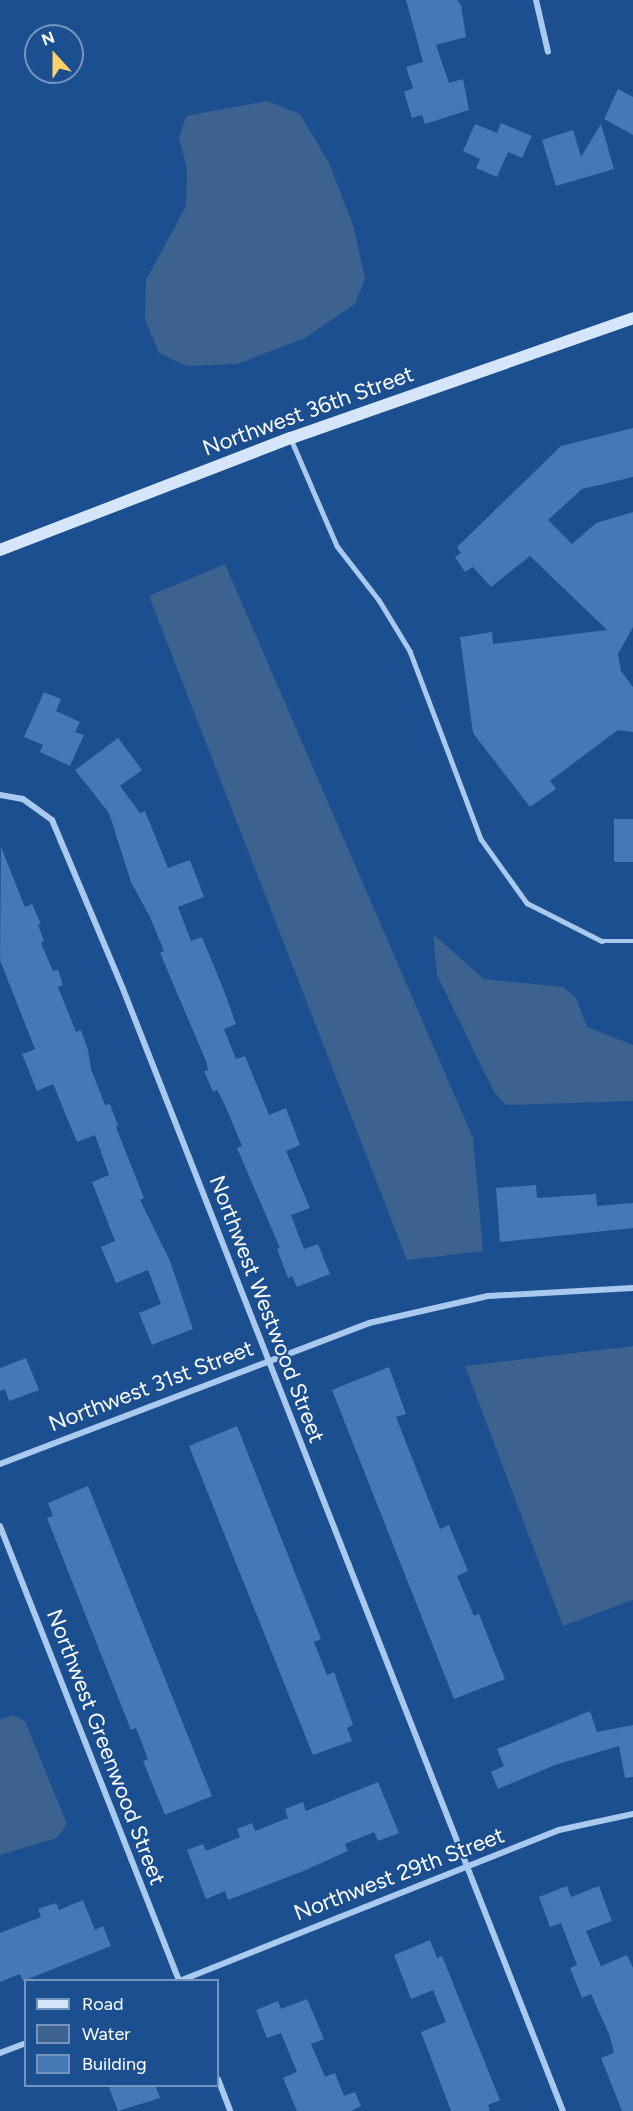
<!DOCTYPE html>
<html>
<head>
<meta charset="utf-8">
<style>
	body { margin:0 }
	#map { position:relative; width:633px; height:2111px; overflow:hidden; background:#1b4f8f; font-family:Figtree,sans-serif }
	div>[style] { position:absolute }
	.water>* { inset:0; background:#3c6290 }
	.building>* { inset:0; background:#4478b7; transform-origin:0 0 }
	.lane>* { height:4.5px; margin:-2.25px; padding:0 2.25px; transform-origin:2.25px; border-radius:2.25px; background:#a9c9ee }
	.street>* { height:6px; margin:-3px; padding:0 3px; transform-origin:3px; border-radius:3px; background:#a9c9ee }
	.secondary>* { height:12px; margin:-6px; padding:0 6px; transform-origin:6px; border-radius:6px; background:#d6e6fa }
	span { translate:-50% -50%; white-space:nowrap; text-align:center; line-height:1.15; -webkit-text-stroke:4.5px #1b4f8f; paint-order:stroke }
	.street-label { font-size:22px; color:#fff }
	.legend { position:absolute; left:24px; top:1979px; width:195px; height:108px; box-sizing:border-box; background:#1b4f8f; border:2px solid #7695bc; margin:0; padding:8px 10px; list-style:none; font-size:18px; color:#fff }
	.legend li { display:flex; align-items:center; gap:12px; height:30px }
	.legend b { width:30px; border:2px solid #7695bc }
	.north { position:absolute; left:24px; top:24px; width:60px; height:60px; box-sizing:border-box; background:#1b4f8f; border:2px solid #7695bc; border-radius:50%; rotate:339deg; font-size:16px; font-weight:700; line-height:24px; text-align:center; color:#fff }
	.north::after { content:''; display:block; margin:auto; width:21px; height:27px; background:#ffd166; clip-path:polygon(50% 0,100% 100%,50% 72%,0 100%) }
</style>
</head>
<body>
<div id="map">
	<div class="water">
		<div style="clip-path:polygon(267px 101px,300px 114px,329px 163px,354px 228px,365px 279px,355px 304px,305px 338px,237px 364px,187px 366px,159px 353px,145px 319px,146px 280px,186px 206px,187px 169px,179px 138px,186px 116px)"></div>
		<div style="clip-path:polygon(225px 564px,473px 1138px,483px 1251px,407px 1260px,149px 596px)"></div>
		<div style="clip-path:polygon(433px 934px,484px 979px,563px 987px,576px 998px,587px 1027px,633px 1045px,633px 1101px,506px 1105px,494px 1092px,437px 975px)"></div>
		<div style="clip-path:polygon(633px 1346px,633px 1600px,563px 1626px,465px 1366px)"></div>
		<div style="clip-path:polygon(12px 1715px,25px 1721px,67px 1824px,57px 1838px,0 1855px,0 1720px)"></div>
	</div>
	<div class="building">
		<div style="clip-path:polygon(406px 0,457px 0,461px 5px,466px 37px,436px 45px,449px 83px,463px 79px,469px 110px,425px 124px,422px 115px,412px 118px,404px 92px,413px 88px,406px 67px,423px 62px)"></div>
		<div style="clip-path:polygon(618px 89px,633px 97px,633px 135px,604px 119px)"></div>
		<div style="clip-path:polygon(501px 123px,532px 136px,522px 158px,508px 152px,497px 177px,476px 168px,480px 159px,463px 151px,475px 124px,497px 133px)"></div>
		<div style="clip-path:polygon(601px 124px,614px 169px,556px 186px,542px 140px,573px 130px,581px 157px)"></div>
		<div style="clip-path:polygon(633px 428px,633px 477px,582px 489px,548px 520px,572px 544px,596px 523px,633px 512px,633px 627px,618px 654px,621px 671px,633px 687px,633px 732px,618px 730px,550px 781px,556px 789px,530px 807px,473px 733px,460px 637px,492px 632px,493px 644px,607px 630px,530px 556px,491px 587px,473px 567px,465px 572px,455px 557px,461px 553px,457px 547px,561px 446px)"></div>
		<div style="clip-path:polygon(44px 692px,61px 699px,56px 711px,80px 722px,75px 732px,84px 735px,70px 766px,40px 752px,43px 745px,24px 737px)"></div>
		<div style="clip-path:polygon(118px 738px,142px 770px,120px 786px,140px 813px,145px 811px,168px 868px,190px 860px,204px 897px,178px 907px,191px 941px,202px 937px,224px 991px,236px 1024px,224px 1029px,236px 1059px,245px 1056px,269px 1115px,286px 1108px,300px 1145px,286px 1151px,310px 1208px,291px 1215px,304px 1249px,318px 1244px,330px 1274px,297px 1287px,292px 1276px,288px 1278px,277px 1249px,280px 1248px,237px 1148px,242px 1146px,225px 1105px,217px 1090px,213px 1092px,204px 1071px,208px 1070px,206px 1061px,160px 953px,164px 951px,150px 917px,131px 882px,109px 813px,75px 770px)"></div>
		<div style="left:633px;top:819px;width:43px;height:19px;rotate:90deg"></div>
		<div style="clip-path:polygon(1px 847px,25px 907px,32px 904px,41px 924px,38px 925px,44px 941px,41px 943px,53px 971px,58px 970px,63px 985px,58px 987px,76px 1032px,81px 1030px,88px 1050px,91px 1069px,105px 1105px,110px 1104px,118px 1126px,116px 1127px,144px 1198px,140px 1200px,170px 1261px,193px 1329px,152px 1345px,139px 1313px,161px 1304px,148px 1270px,116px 1283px,101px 1247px,115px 1241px,92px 1182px,109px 1175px,95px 1135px,77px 1142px,53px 1084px,37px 1091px,22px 1054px,35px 1049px,0 960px)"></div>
		<div style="clip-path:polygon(536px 1185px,537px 1198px,596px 1194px,597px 1206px,633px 1203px,633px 1228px,500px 1242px,496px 1188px)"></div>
		<div style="clip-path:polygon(26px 1358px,39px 1390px,9px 1401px,5px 1389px,0 1391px,0 1368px)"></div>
		<div style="clip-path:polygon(389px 1367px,406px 1414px,396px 1417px,405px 1440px,440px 1529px,449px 1525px,468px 1571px,457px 1576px,474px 1616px,479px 1614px,505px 1679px,454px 1699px,332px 1390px)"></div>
		<div style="clip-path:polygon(237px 1426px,321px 1639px,314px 1642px,327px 1675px,334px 1672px,353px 1725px,347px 1728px,352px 1741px,313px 1755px,189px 1446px)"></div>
		<div style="clip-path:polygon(88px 1486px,212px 1796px,165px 1815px,143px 1761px,148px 1759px,136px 1728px,131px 1730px,47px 1518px,53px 1516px,48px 1503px)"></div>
		<div style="clip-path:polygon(590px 1711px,597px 1732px,633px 1725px,633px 1777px,625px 1778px,619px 1746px,555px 1765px,498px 1789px,491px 1772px,504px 1766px,497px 1749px)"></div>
		<div style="clip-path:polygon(378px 1782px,399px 1833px,378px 1841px,374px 1832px,345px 1844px,348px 1851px,301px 1872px,228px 1900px,225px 1891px,206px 1899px,187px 1850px,203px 1844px,206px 1851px,240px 1837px,237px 1829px,252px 1823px,255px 1831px,288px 1818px,285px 1809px,303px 1802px,306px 1811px)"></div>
		<div style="clip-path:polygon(567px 1886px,571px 1897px,599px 1886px,612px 1921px,586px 1931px,601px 1966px,627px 1955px,633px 1968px,633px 2111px,622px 2111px,601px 2058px,614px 2053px,609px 2034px,591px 1994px,582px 1998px,570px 1968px,577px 1965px,561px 1923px,550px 1927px,539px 1897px)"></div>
		<div style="clip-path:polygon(83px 1900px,95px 1930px,103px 1926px,111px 1946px,23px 1981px,20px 1974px,0 1982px,0 1933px,41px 1917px,38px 1909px,56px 1903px,59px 1910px)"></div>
		<div style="clip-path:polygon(430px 1940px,437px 1958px,442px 1956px,500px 2100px,488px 2105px,490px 2111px,451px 2111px,421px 2032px,446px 2022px,433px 1990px,411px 1999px,394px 1955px)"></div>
		<div style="clip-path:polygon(307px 1999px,324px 2039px,311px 2044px,325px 2077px,335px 2073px,344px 2096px,355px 2092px,361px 2106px,351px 2111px,297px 2111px,283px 2078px,297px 2072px,281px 2033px,267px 2038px,256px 2010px,278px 2001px,281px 2009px)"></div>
		<div style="clip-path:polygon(108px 2085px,155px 2085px,160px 2098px,118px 2111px)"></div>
	</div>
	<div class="lane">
		<div style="left:291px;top:439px;width:116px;rotate:66.7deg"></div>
		<div style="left:337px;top:546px;width:68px;rotate:52.1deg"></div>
		<div style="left:379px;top:600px;width:60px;rotate:58.7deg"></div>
		<div style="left:410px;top:651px;width:201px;rotate:69.3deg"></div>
		<div style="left:481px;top:839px;width:79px;rotate:54.3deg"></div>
		<div style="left:527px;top:903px;width:84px;rotate:26.9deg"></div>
		<div style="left:602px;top:941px;width:31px"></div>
	</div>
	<div class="street">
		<div style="left:536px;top:0;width:53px;rotate:77deg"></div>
		<div style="left:0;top:795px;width:23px;rotate:10deg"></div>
		<div style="left:23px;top:799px;width:36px;rotate:36deg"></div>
		<div style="left:52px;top:820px;width:183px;rotate:67.2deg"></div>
		<div style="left:123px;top:989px;width:1205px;rotate:68.59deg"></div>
		<div style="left:0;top:1464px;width:395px;rotate:-20.9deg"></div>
		<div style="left:369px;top:1323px;width:122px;rotate:-12.8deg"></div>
		<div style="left:488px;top:1296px;width:145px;rotate:-3.2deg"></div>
		<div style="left:0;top:1526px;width:488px;rotate:68.5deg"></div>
		<div style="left:182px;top:1980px;width:406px;rotate:-21.7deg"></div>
		<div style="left:559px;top:1830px;width:76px;rotate:-12.2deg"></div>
		<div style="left:0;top:2053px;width:28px;rotate:-21deg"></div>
		<div style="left:218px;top:2079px;width:34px;rotate:69deg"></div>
	</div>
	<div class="secondary">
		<div style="left:0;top:550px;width:312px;rotate:-21.1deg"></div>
		<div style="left:291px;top:438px;width:362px;rotate:-19.3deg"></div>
	</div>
	<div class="street-label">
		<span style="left:308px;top:411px;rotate:-20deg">Northwest 36th Street</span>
		<span style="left:267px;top:1309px;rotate:69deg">Northwest Westwood Street</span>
		<span style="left:151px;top:1386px;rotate:-21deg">Northwest 31st Street</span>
		<span style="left:106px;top:1747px;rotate:69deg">Northwest Greenwood Street</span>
		<span style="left:399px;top:1874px;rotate:-21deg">Northwest 29th Street</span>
	</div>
	<ul class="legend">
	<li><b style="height:8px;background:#d6e6fa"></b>Road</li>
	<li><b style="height:16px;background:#3c6290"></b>Water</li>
	<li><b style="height:16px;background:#4478b7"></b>Building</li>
	</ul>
	<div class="north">N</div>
</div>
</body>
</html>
